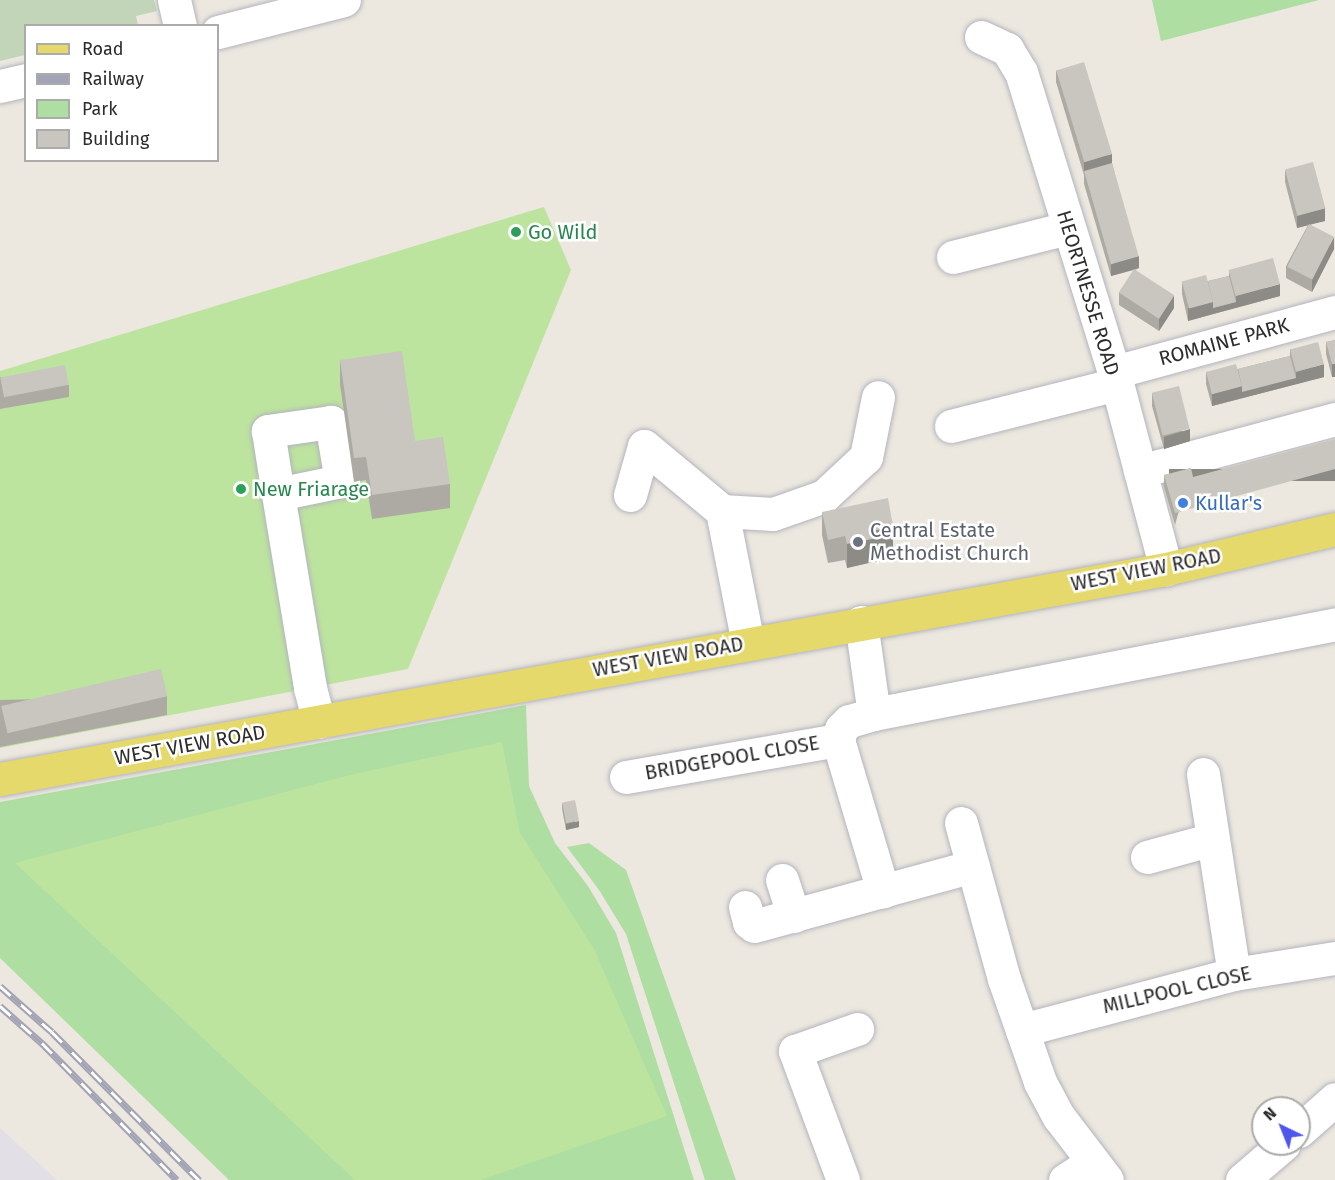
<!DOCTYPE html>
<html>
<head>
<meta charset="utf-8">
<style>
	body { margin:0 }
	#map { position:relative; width:1335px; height:1180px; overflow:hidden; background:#ece8df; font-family:"Fira Sans",sans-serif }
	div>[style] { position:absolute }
	.industrial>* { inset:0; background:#e2dfe6 }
	.green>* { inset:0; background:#aedea1 }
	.cemetery>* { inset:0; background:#c2d5b8 }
	.pitch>* { inset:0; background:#bde49e }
	.roads { filter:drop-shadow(0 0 2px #b3b4be) drop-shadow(0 0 2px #b3b4be) }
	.minor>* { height:33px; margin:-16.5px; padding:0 16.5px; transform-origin:16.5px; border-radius:16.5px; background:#fff }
	.major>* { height:33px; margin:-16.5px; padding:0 16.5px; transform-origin:16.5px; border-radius:16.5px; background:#e5d96b }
	.rail>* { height:7px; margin-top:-3.5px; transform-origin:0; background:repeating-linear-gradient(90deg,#fff 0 14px,#a2a3b4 0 28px); box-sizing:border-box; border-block:2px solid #a2a3b4 }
	.wall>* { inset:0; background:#acaaa3 }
	.shaded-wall>* { inset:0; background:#8c8b85; transform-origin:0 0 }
	.building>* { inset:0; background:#c8c6be; transform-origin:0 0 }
	.dots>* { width:16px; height:16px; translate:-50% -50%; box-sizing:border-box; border:3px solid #fff; border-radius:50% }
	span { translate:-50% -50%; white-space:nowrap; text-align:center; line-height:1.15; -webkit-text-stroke:5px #fff; paint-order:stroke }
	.leisure-label { font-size:20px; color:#27864d }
	.left { translate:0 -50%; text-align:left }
	.street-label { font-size:20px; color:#2c2c2c }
	.shop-label { font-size:20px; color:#366cbe }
	.worship-label { font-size:20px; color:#5b616d }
	.legend { position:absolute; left:24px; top:24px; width:195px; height:138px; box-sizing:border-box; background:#fff; border:2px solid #ababab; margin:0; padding:8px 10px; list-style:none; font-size:18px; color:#2c2c2c }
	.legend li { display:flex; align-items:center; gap:12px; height:30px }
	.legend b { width:30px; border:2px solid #ababab }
	.north { position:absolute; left:1251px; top:1096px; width:60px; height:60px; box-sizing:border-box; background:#fff; border:2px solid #ababab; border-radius:50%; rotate:317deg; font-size:16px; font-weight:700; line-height:24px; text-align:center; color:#2c2c2c }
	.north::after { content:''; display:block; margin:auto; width:21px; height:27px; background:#4e56eb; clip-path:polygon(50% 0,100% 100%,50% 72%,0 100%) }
</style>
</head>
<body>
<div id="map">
	<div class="industrial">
		<div style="clip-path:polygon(0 1128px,57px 1180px,0 1180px)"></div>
	</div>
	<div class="green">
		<div style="clip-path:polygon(1152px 0,1319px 0,1161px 41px)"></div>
		<div style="clip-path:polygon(526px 705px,529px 786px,555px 843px,588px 886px,616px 933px,694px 1180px,229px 1180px,0 958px,0 802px)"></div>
		<div style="clip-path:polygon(589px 843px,626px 870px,736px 1180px,705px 1180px,626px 934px,599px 890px,567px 847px)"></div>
	</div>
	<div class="cemetery">
		<div style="clip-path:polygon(0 0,154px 0,157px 11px,136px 16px,138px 25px,26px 26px,25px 55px,0 61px)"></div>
	</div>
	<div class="pitch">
		<div style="clip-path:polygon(544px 207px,571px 270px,408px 669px,0 748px,0 371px)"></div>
		<div style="clip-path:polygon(502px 742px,520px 833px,594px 949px,667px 1116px,480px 1180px,355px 1180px,15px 863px,350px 775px)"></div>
	</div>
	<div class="roads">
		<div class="minor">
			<div style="left:174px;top:0;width:27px;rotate:77deg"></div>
			<div style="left:218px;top:32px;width:130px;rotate:-14.3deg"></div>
			<div style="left:981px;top:37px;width:29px;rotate:25deg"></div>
			<div style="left:1007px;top:49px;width:27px;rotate:59deg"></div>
			<div style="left:1021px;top:72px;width:314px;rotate:72.8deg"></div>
			<div style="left:1114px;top:372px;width:204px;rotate:75.2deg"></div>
			<div style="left:0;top:86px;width:27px;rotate:-13deg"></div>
			<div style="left:953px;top:257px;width:119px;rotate:-14.2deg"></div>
			<div style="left:1114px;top:372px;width:229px;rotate:-15.2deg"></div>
			<div style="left:951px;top:426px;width:171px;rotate:-14.2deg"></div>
			<div style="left:1140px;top:471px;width:202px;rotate:-14.9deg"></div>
			<div style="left:278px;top:494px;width:64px;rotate:-11.7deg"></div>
			<div style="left:341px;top:481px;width:60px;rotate:-99.6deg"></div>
			<div style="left:331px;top:422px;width:64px;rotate:171.9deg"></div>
			<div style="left:268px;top:431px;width:64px;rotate:81deg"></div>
			<div style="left:278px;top:494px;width:197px;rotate:80.6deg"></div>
			<div style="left:310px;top:688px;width:35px;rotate:75deg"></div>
			<div style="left:630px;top:495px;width:51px;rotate:-74.1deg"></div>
			<div style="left:644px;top:446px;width:102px;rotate:39.8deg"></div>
			<div style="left:722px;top:511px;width:51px;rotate:3.4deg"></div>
			<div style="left:773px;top:514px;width:54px;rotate:-19.4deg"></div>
			<div style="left:824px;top:496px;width:57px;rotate:-42.9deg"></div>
			<div style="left:866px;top:457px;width:61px;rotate:-78.7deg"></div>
			<div style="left:722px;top:511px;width:135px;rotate:78.9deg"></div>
			<div style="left:861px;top:622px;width:93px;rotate:82deg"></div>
			<div style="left:874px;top:714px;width:26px;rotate:164deg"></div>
			<div style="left:849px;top:721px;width:11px;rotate:135deg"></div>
			<div style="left:841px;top:729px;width:11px;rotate:105deg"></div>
			<div style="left:838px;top:740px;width:158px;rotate:73.4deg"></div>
			<div style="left:874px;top:714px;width:470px;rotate:-11deg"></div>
			<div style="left:1203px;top:774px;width:202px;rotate:81.2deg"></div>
			<div style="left:626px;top:777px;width:215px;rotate:-9.9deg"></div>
			<div style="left:961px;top:823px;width:162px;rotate:74.6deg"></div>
			<div style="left:1004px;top:979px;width:109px;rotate:70.7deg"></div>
			<div style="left:1040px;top:1082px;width:40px;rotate:62deg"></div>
			<div style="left:1059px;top:1117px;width:79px;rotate:52.7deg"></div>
			<div style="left:1147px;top:857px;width:68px;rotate:-15.3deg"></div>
			<div style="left:782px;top:880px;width:38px;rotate:72deg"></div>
			<div style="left:745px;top:907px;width:16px;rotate:75deg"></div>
			<div style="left:749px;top:922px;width:6px;rotate:39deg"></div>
			<div style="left:754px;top:926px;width:227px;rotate:-15.3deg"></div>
			<div style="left:1022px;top:1030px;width:219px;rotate:-14.8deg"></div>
			<div style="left:1234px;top:974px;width:102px;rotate:-9deg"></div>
			<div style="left:1299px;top:1131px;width:48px;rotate:-41.6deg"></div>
			<div style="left:843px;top:1180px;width:138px;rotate:-110.4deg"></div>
			<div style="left:795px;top:1051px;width:66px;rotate:-19.5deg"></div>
			<div style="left:1065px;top:1180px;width:31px;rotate:-33deg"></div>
			<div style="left:1242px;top:1180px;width:55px;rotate:-40.6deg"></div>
		</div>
		<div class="major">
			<div style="left:0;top:779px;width:1185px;rotate:-10.21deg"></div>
			<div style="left:1166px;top:569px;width:174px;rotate:-13.3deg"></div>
		</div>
	</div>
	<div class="rail">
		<div style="left:0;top:986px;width:69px;rotate:41.5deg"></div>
		<div style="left:52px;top:1032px;width:209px;rotate:45.2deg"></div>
		<div style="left:0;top:1006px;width:56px;rotate:41.4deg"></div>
		<div style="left:42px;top:1043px;width:192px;rotate:45.4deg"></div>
	</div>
	<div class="wall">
		<div style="clip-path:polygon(1056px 70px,1112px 163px,1139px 268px,1135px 270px,1174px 308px,1159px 331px,1119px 305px,1119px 293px,1134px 270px,1111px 276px,1084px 184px,1084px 175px,1056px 82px)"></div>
		<div style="clip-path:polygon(1285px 170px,1325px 221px,1310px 224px,1334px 249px,1312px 292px,1286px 278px,1286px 266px,1308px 225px,1297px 228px,1285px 182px)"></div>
		<div style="clip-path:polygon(1229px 270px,1280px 296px,1188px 321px,1182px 294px,1182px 282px,1208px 281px,1229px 276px)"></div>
		<div style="clip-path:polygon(1335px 340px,1332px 377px,1326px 354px,1326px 342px)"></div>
		<div style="clip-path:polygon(1290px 349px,1324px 377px,1212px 406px,1206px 384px,1206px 372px,1238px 369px,1290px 356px)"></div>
		<div style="clip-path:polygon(340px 360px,415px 441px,450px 484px,450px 508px,372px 519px,366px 480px,354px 482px,340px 384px)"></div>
		<div style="clip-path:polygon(0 377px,69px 385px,69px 397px,0 409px)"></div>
		<div style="clip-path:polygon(1152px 393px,1190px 441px,1164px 449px,1152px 406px)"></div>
		<div style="clip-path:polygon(1191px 468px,1175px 525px,1164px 487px,1164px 475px)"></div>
		<div style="clip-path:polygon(822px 512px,893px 550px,877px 554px,877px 561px,847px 568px,845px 560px,828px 563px,822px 535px)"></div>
		<div style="clip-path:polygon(167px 696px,167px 715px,0 747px,0 700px)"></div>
		<div style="clip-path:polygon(562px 803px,579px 827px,566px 830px,562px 809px)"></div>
	</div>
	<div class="shaded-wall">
		<div style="clip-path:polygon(1112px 154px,1112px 166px,1084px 172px,1084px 175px,1084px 162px)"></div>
		<div style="clip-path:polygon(1325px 208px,1325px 221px,1297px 228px,1297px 216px)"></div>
		<div style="clip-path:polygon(1334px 237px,1334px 249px,1312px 292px,1312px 280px)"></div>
		<div style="clip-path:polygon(1139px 256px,1139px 268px,1111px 276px,1111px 264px)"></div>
		<div style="clip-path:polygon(1280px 284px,1280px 296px,1213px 314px,1213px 308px,1236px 302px,1236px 296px)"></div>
		<div style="clip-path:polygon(1174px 295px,1174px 308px,1159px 331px,1159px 319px)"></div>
		<div style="clip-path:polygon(1213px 302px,1213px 314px,1188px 321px,1188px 308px)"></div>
		<div style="clip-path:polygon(1324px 364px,1324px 377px,1212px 406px,1212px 394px,1242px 386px,1296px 378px,1296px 372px)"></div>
		<div style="left:1332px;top:364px;width:3px;height:13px"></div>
		<div style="clip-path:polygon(1190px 429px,1190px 441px,1164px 449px,1164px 437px)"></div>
		<div style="left:1335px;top:469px;width:12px;height:166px;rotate:90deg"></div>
		<div style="clip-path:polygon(893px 526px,893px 550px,877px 554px,877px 561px,847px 568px,847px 544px,876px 530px)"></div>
		<div style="clip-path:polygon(579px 821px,579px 827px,566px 830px,566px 824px)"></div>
	</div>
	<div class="building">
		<div style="left:1084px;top:62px;width:96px;height:29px;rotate:73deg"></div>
		<div style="left:1313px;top:162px;width:48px;height:29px;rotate:75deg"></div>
		<div style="left:1112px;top:163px;width:97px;height:29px;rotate:74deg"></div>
		<div style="left:1309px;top:224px;width:28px;height:48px;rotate:27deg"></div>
		<div style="left:1273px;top:258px;width:27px;height:46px;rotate:75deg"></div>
		<div style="left:1134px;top:269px;width:48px;height:28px;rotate:33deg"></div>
		<div style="left:1206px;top:275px;width:28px;height:25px;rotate:75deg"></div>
		<div style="clip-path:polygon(1229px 276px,1236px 302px,1213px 308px,1213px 302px,1208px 281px)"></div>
		<div style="clip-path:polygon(1335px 340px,1335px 364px,1332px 364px,1326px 342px)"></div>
		<div style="left:1318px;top:342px;width:23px;height:29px;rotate:75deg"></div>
		<div style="clip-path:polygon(402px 351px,415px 441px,443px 437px,450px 484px,372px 495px,366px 457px,354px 458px,340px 360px)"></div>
		<div style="clip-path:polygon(1290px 356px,1296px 378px,1242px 392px,1242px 386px,1238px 369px)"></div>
		<div style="left:1236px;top:364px;width:23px;height:31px;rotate:75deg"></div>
		<div style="left:65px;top:365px;width:20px;height:66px;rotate:79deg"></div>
		<div style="left:1179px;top:386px;width:44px;height:28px;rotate:76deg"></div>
		<div style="clip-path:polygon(1335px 439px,1335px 469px,1175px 513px,1164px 475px,1191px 468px,1193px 477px)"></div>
		<div style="clip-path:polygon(888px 498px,893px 526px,876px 530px,877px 538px,847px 544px,845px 536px,828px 540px,822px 512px)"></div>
		<div style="left:161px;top:669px;width:28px;height:164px;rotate:77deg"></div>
		<div style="left:575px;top:800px;width:21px;height:13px;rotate:79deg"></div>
	</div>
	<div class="dots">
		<div style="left:516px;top:232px;background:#2e9e5b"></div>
		<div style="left:241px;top:489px;background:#2e9e5b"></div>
		<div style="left:1183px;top:503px;background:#3f7fe0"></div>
		<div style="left:858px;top:542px;background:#6b7280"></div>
	</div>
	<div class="leisure-label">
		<span class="left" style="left:528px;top:232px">Go Wild</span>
		<span class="left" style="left:253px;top:489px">New Friarage</span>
	</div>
	<div class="street-label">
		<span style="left:1088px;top:293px;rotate:73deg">HEORTNESSE ROAD</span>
		<span style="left:1224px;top:342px;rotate:-15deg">ROMAINE PARK</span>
		<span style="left:1146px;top:570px;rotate:-11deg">WEST VIEW ROAD</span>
		<span style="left:668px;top:657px;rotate:-10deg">WEST VIEW ROAD</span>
		<span style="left:190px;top:745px;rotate:-10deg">WEST VIEW ROAD</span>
		<span style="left:732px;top:758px;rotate:-10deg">BRIDGEPOOL CLOSE</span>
		<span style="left:1177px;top:990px;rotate:-13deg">MILLPOOL CLOSE</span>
	</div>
	<div class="shop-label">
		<span class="left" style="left:1195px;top:503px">Kullar's</span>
	</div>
	<div class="worship-label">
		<span class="left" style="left:870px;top:542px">Central Estate<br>Methodist Church</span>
	</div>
	<ul class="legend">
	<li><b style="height:8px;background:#e5d96b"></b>Road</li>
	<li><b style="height:8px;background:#a2a3b4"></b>Railway</li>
	<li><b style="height:16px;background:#aedea1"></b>Park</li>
	<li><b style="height:16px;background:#c8c6be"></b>Building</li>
	</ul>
	<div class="north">N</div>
</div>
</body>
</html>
